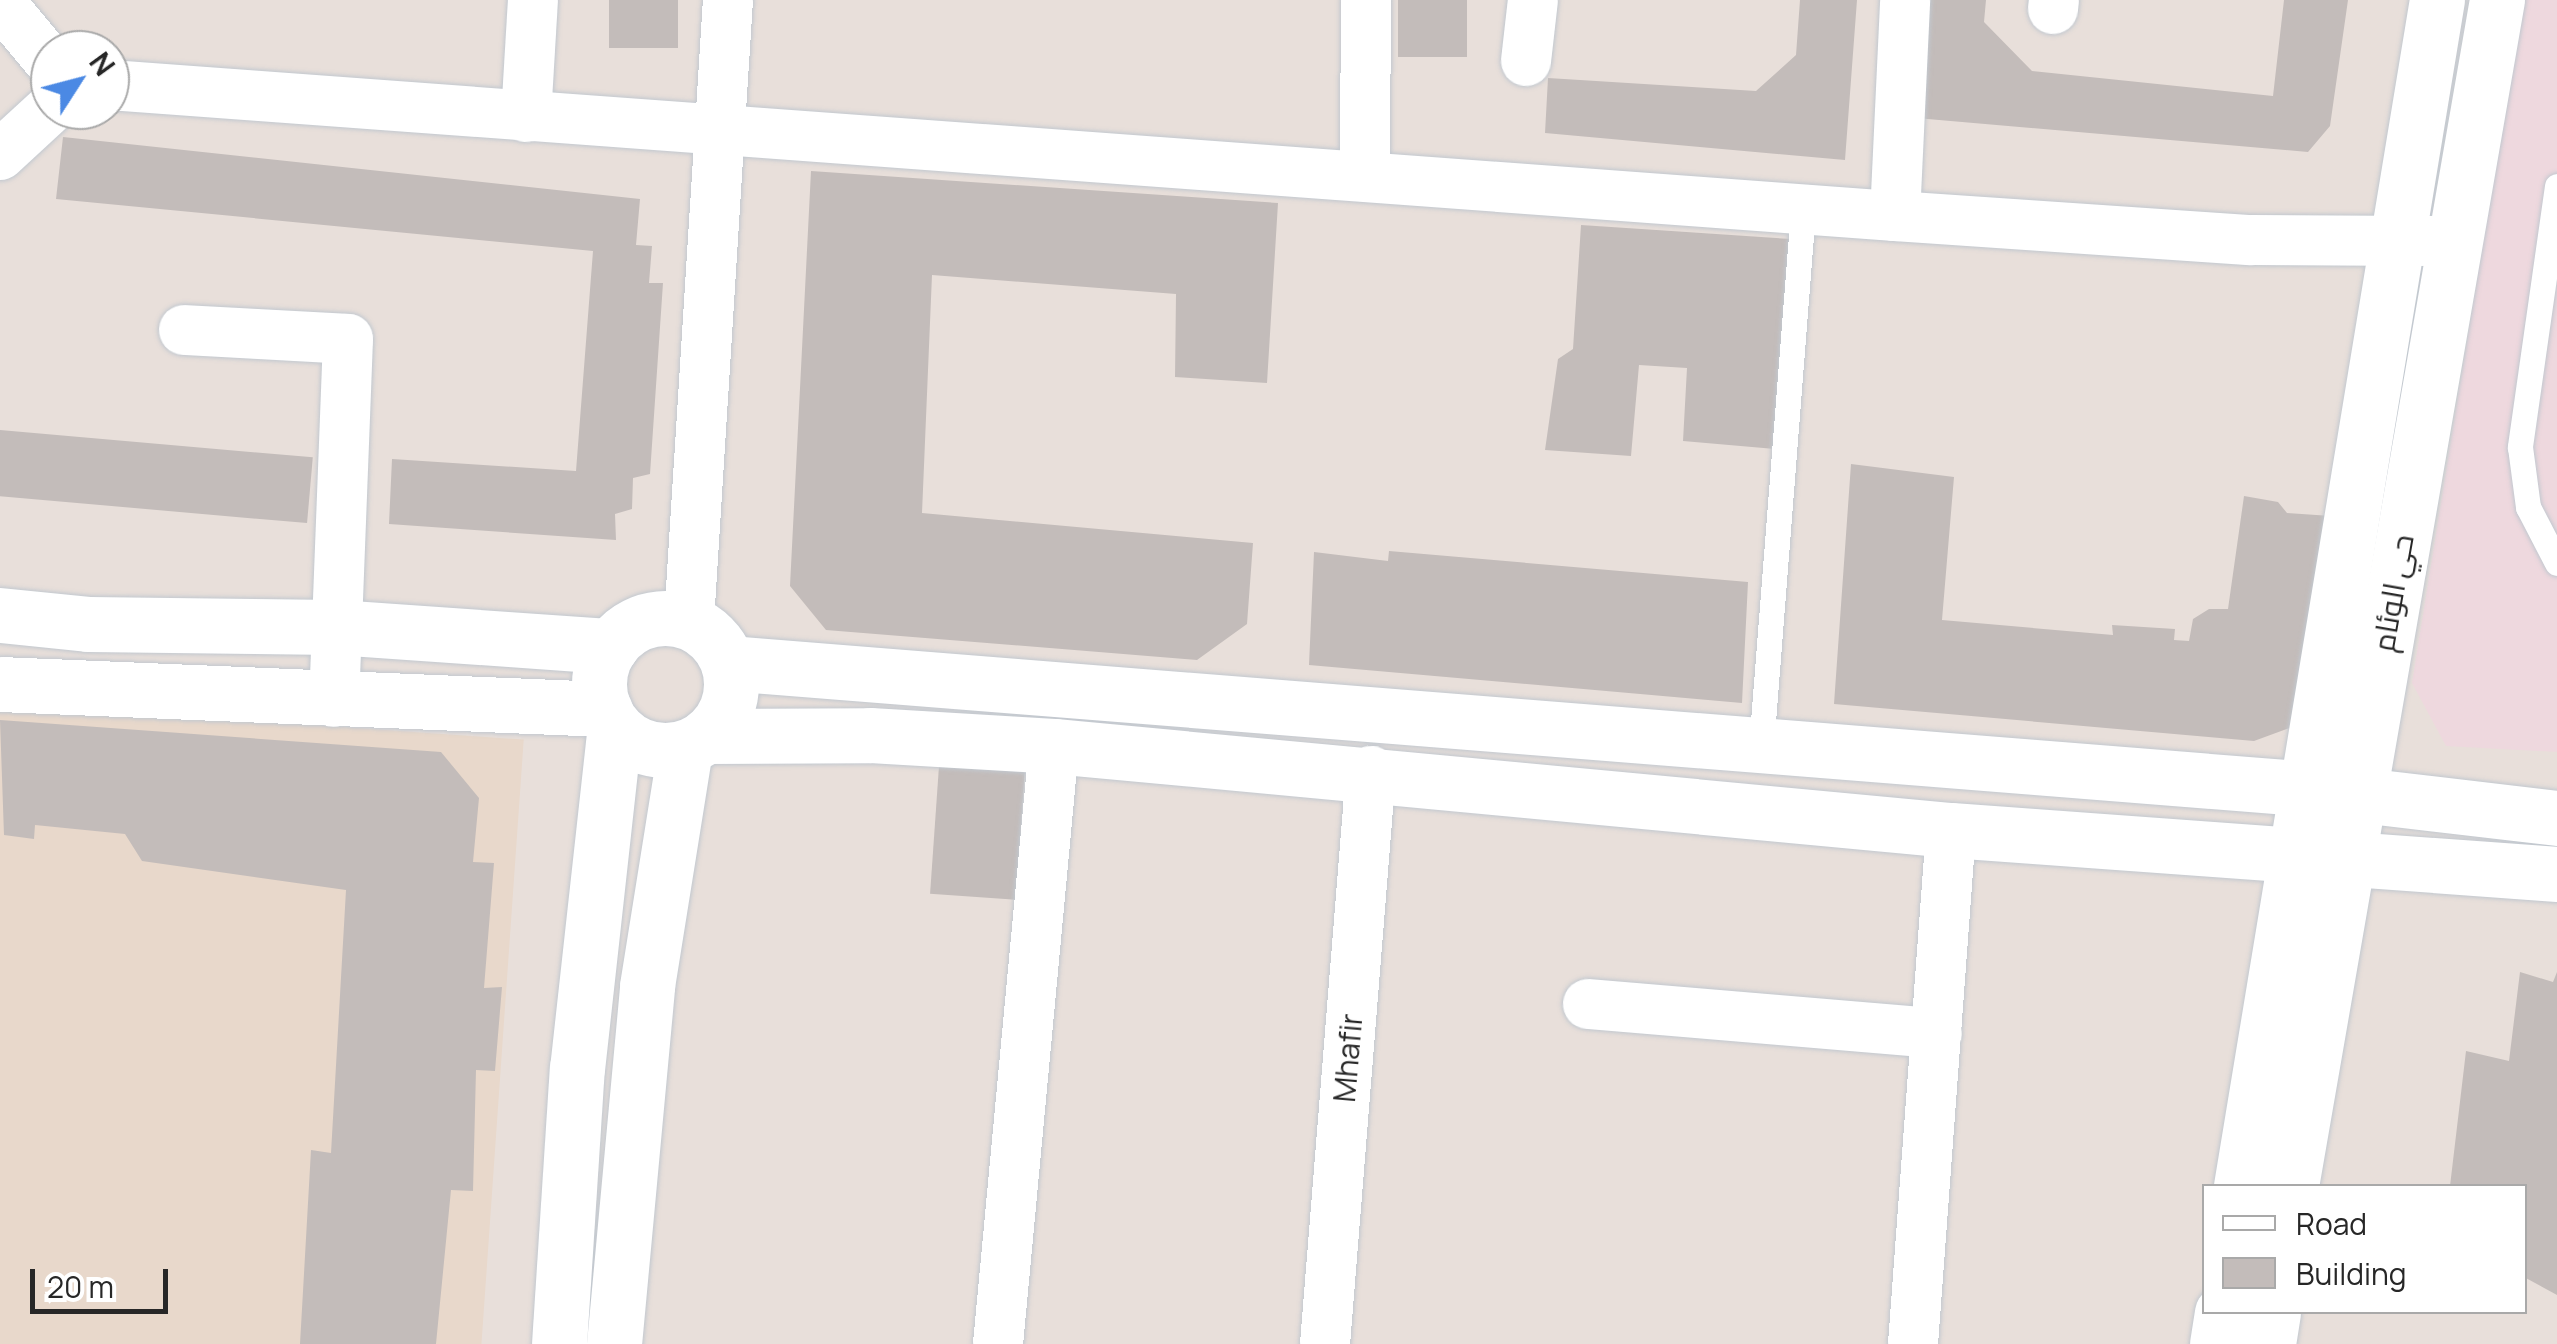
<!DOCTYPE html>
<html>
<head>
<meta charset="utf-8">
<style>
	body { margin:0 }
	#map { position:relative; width:2557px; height:1344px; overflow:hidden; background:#e8dfda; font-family:Manrope,Cairo,sans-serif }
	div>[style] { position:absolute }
	.education>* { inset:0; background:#e8d8cb; transform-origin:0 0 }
	.medical>* { inset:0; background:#eed8de }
	.building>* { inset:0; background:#c3bcba; transform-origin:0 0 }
	.roads { filter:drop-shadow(0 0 2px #c2c8cf) drop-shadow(0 0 2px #c2c8cf) }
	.service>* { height:25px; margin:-12.5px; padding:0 12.5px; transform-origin:12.5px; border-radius:12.5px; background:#fff }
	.minor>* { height:50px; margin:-25px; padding:0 25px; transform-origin:25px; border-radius:25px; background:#fff }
	.tertiary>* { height:55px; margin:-27.5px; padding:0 27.5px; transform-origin:27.5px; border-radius:27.5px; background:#fff }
	.tertiary>.ring { margin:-27.5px; padding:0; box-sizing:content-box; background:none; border:55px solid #fff; border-radius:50% }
	span { translate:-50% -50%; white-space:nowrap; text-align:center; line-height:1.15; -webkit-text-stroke:9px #fff; paint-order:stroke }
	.street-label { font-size:30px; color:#272727 }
	.legend { position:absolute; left:2202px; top:1184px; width:325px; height:130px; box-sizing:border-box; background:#fff; border:2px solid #a9a9a9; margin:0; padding:12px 18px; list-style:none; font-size:30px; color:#272727 }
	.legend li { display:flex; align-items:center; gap:20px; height:50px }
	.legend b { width:50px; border:2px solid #a9a9a9 }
	.north { position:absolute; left:30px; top:30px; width:100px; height:100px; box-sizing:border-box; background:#fff; border:2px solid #a9a9a9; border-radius:50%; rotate:54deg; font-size:28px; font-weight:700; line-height:40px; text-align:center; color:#272727 }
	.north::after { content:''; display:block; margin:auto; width:35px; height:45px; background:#4b89e4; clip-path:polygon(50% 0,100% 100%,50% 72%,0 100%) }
	.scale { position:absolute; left:30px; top:1269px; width:138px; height:45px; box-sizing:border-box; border:5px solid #272727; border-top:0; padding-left:12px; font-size:30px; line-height:35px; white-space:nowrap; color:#272727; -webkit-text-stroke:8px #fff; paint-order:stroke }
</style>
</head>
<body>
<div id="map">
	<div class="education">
		<div style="left:0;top:703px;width:525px;height:641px;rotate:4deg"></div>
	</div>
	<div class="medical">
		<div style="clip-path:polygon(2522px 0,2557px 0,2557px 752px,2446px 746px,2412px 683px)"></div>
	</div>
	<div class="building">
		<div style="left:609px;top:0;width:69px;height:48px"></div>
		<div style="left:1398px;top:0;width:69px;height:57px"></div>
		<div style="clip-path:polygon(1800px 0,1857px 0,1845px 160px,1545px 133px,1548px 78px,1756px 91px,1796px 55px)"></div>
		<div style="clip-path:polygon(1926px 0,1986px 0,1984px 22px,2032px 71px,2273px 96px,2284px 0,2348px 0,2330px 126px,2308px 152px,1916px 118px)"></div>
		<div style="clip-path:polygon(63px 137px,640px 199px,636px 245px,652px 246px,649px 283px,663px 283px,650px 474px,633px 478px,632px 509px,615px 514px,616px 540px,389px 524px,392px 459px,576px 471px,593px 251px,56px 199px)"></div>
		<div style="clip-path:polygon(811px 171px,1278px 203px,1267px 383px,1175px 377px,1176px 294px,932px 275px,922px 513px,1253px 543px,1247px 624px,1197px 660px,826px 630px,790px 586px)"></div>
		<div style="clip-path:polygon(1581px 225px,1791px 239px,1775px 449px,1683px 441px,1687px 368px,1639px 365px,1631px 456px,1545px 450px,1558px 359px,1573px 349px)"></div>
		<div style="left:0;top:430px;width:314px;height:66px;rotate:5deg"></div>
		<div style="clip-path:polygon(1851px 464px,1954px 477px,1942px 620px,2113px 635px,2112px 625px,2175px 629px,2174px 640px,2189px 641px,2193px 619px,2209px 609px,2228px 609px,2244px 496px,2278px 502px,2287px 513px,2331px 516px,2295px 726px,2254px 741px,1834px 704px)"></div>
		<div style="clip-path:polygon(1389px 551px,1748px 582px,1742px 703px,1309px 665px,1314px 552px,1388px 561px)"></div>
		<div style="clip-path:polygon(0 720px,441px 752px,479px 798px,473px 862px,494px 863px,484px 988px,502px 987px,495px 1071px,476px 1070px,473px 1191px,451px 1190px,436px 1344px,300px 1344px,311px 1150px,331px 1153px,346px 890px,142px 861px,125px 834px,35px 825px,34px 839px,4px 835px)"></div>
		<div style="left:939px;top:766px;width:86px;height:128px;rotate:4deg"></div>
		<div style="clip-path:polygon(2520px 972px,2553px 982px,2557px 972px,2557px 1295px,2524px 1277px,2524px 1186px,2450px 1186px,2466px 1051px,2509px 1061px)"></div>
	</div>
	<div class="roads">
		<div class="service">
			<div style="left:2557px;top:186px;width:264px;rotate:98.1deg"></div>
			<div style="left:2520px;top:447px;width:61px;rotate:82.4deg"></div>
			<div style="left:2528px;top:507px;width:63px;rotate:62.6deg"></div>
			<div style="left:1761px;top:747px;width:539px;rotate:-85.53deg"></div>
		</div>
		<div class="minor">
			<div style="left:0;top:2px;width:78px;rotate:50.2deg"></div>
			<div style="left:2053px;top:9px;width:9px;rotate:-84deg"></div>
			<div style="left:1526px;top:61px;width:61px;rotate:-83.5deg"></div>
			<div style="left:110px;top:85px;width:1790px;rotate:4.2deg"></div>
			<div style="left:1895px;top:216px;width:357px;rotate:3.9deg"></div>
			<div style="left:2251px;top:240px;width:188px;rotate:0.3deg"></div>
			<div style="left:526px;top:117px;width:117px;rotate:-86.6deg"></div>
			<div style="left:0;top:155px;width:68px;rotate:-42.6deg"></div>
			<div style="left:1365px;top:173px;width:173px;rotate:-89.7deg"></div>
			<div style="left:1895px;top:216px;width:216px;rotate:-87.3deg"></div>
			<div style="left:184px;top:330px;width:164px;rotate:3.1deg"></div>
			<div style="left:348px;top:339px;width:363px;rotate:92.2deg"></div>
			<div style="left:689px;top:621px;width:622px;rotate:-86.41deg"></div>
			<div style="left:1588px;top:1004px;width:350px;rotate:4.8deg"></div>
			<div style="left:998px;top:1344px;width:601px;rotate:-84.65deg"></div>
			<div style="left:1325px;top:1344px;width:575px;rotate:-85.41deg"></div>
			<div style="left:1913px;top:1344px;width:515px;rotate:-85.77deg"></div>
		</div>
		<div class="tertiary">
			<div style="left:0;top:615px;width:88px;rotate:5.8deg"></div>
			<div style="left:88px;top:624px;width:248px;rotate:0.7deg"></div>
			<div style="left:336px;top:627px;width:276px;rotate:4deg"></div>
			<div class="ring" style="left:599px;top:618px;width:77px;height:77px"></div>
			<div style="left:728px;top:663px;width:1587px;rotate:4.55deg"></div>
			<div style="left:2310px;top:789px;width:249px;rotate:6.7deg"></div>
			<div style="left:0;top:684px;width:605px;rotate:2.37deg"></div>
			<div style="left:706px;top:736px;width:164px;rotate:-0.3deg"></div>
			<div style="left:870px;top:735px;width:184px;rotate:3.4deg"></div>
			<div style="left:1054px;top:746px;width:901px;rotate:5.35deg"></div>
			<div style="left:1951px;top:830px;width:608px;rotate:4.15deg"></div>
			<div style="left:2241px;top:1186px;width:1202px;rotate:-80.62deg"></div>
			<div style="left:2291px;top:1186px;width:1204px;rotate:-80.15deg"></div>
			<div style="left:559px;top:1344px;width:276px;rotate:-86.3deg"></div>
			<div style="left:577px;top:1069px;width:344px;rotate:-83.7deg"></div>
			<div style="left:614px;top:1344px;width:360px;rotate:-84.7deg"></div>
			<div style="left:647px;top:986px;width:241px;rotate:-80.9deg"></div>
			<div style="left:2217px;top:1344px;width:32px;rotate:-81deg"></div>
			<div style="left:2268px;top:1344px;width:32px;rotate:-81deg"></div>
		</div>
	</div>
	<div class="street-label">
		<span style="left:2393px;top:593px;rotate:-80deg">حي الوئام</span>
		<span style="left:1348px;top:1058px;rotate:-85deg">Mhafir</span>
	</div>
	<ul class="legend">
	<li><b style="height:12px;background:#fff"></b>Road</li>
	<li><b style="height:28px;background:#c3bcba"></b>Building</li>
	</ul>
	<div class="north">N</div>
	<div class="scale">20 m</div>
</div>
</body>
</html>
